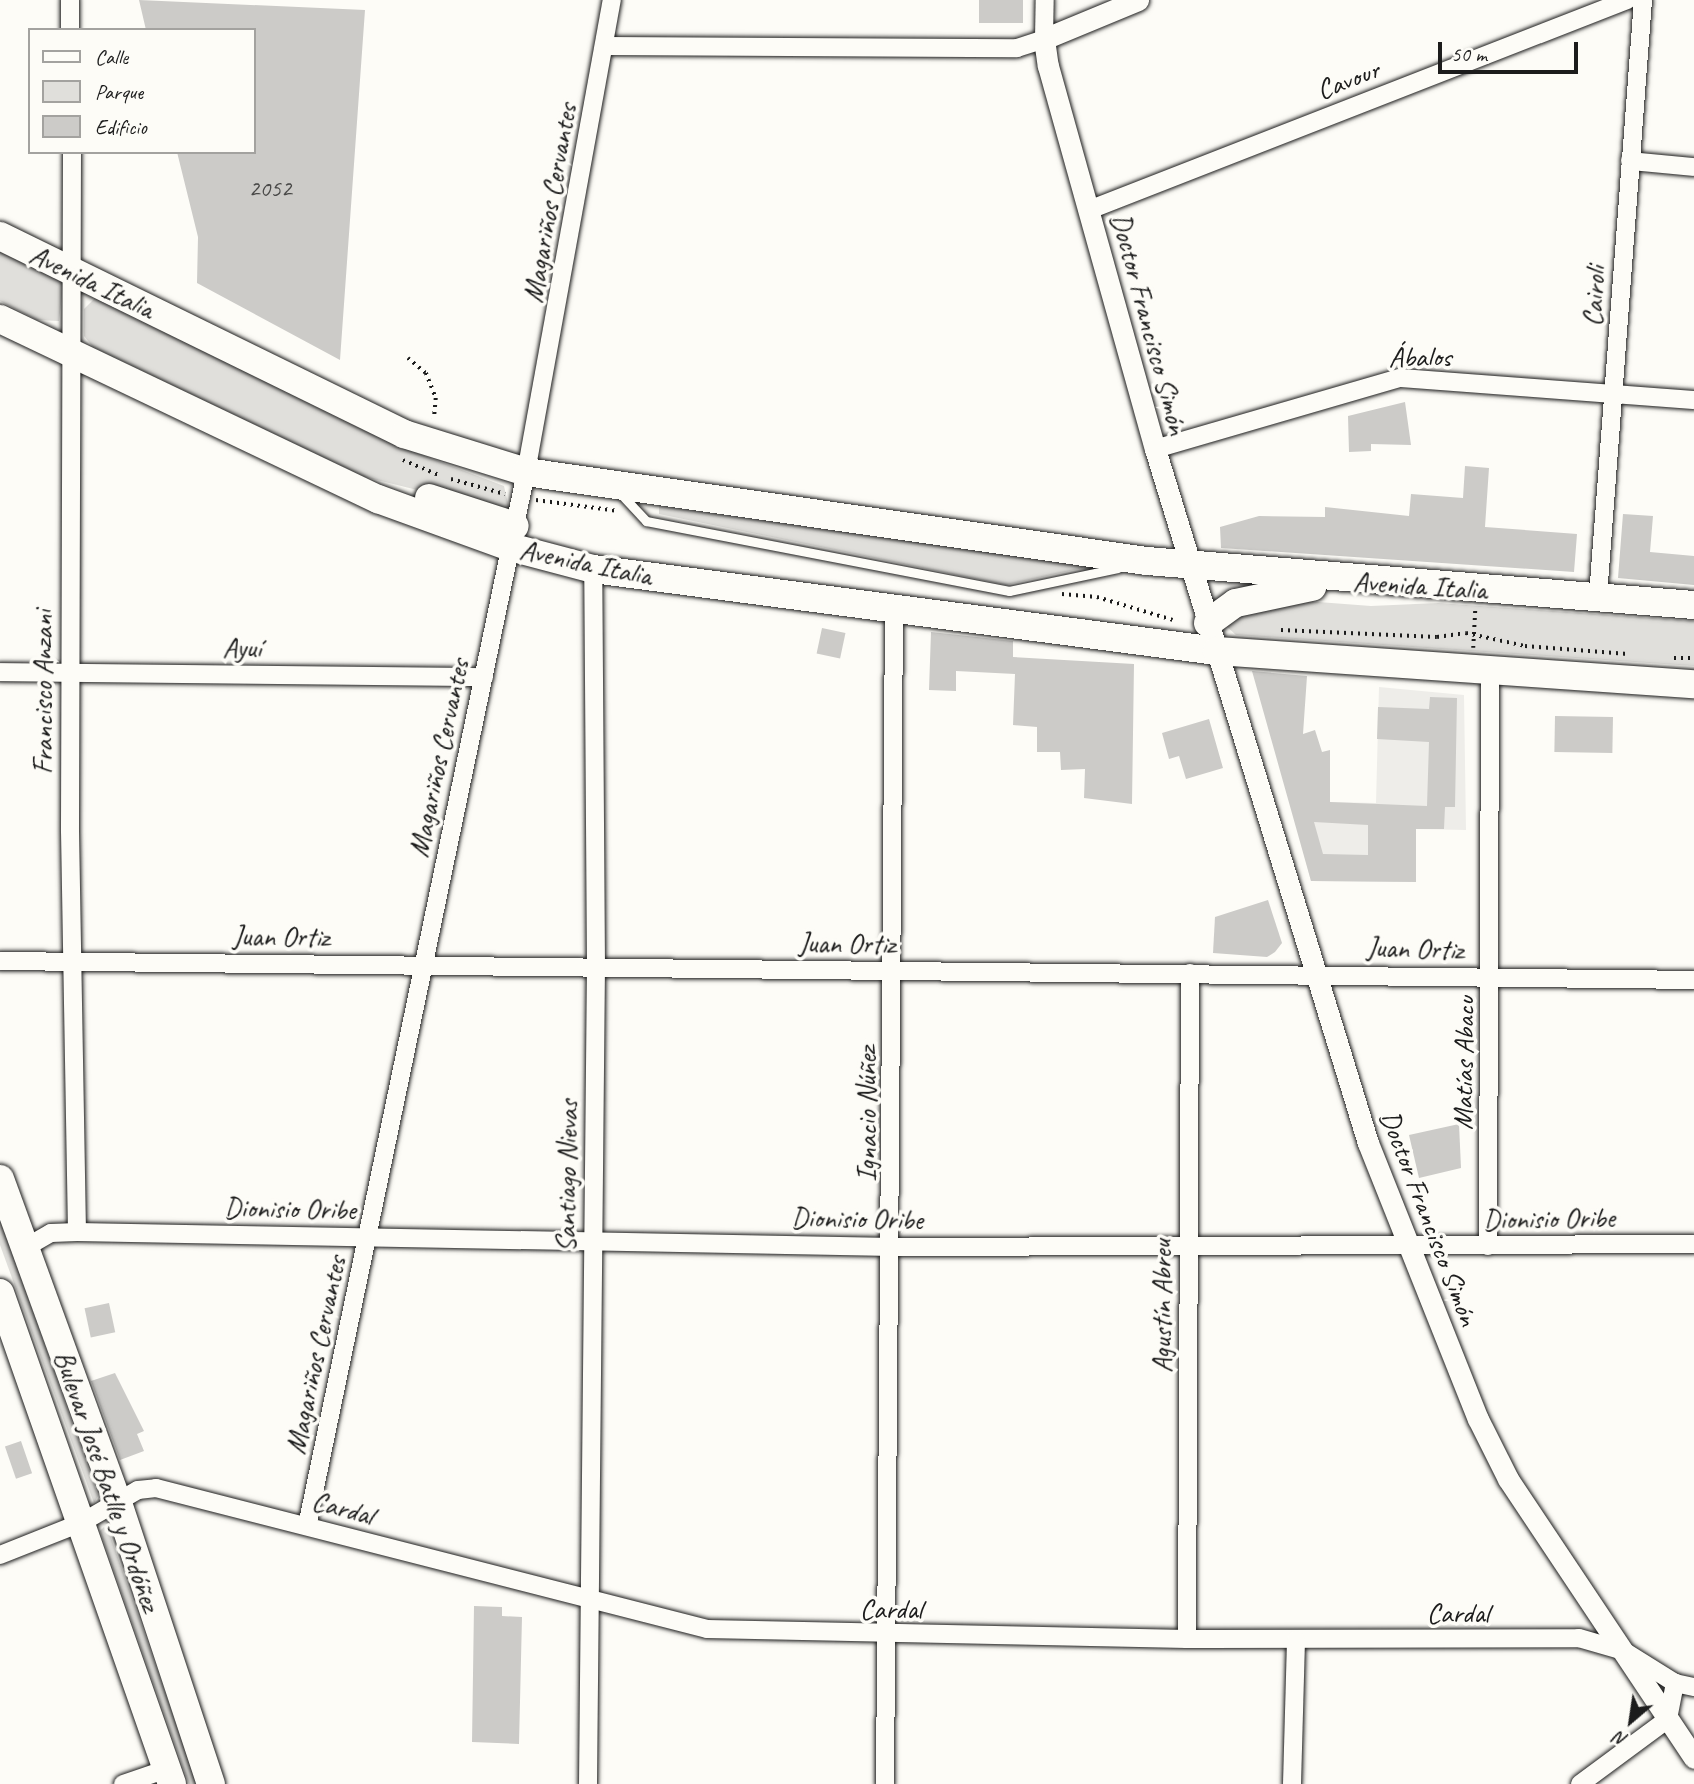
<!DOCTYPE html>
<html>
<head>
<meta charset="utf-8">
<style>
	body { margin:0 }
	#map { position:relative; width:1694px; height:1784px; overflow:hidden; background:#fdfcf7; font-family:Caveat,sans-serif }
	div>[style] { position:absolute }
	.built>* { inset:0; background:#eeede9 }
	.green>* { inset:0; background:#e0dfdb }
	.building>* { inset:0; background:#cccbc8; transform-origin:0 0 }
	.path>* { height:3.5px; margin-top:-1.75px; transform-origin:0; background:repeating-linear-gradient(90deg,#1c1c1c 0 2px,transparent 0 7px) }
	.roads { filter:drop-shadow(0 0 2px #1c1c1c) drop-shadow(0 0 2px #1c1c1c) }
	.service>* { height:9px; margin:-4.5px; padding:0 4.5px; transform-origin:4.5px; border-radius:4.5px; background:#fdfcf7 }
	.minor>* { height:18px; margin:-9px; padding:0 9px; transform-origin:9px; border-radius:9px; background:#fdfcf7 }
	.tertiary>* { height:21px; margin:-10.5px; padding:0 10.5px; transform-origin:10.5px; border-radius:10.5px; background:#fdfcf7 }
	.primary>* { height:28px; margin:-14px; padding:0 14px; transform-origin:14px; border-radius:14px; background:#fdfcf7 }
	span { translate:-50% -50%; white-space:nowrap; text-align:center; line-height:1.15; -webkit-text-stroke:7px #fdfcf7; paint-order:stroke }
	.number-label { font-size:24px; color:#484847 }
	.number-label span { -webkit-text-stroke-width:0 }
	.street-label { font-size:28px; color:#1c1c1c }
	.legend { position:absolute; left:28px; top:28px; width:228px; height:126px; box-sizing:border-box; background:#fdfcf7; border:2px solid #a3a29f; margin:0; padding:9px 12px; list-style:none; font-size:21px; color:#1c1c1c }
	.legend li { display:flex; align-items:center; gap:14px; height:35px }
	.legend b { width:35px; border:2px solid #a3a29f }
	.north { position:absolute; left:1596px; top:1686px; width:70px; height:70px; -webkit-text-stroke:5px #fdfcf7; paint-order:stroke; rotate:209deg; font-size:19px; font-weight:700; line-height:28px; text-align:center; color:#1c1c1c }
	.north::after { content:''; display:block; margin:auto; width:24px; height:32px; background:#1c1c1c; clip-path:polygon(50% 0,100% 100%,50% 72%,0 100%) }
	.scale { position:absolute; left:1438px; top:42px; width:140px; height:32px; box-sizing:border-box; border:4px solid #1c1c1c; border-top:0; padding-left:9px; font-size:21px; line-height:24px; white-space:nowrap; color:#1c1c1c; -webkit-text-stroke:5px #fdfcf7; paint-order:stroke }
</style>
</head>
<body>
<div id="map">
	<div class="built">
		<div style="clip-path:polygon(1379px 687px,1464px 695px,1466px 830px,1416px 829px,1416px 882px,1311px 881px,1290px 801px,1376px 803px)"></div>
	</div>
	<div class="green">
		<div style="clip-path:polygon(0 249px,59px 278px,63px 286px,59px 321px,37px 320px,0 301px)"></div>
		<div style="clip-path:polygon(95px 298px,401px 447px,504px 486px,509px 508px,506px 512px,365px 477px,93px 347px,84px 336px,84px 309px)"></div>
		<div style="clip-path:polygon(659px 506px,1081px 565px,1083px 568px,1006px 585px,659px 514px)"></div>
		<div style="clip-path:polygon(1305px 601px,1371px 606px,1438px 603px,1694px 621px,1694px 666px,1236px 635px,1225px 625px,1227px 615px)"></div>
		<div style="clip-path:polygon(0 1218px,98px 1496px,94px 1503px,0 1245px)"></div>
		<div style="clip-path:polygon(104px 1527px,109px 1532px,197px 1784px,189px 1784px,100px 1531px)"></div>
	</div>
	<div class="building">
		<div style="clip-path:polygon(139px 0,365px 10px,340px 360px,197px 283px,198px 237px,177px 152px,254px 152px,254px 30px,146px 30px)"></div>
		<div style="left:979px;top:0;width:44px;height:23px"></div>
		<div style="clip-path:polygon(1405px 402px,1411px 445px,1371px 444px,1371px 451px,1349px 452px,1348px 416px)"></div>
		<div style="clip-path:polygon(1465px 466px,1489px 468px,1485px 527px,1577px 534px,1574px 572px,1221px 548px,1220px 527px,1259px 516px,1325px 517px,1325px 507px,1409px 516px,1411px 494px,1463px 498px)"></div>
		<div style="clip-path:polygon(1623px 514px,1653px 516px,1650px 552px,1694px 556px,1694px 585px,1618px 578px)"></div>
		<div style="left:822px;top:628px;width:24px;height:26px;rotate:12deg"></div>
		<div style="clip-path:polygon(931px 632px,1013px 641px,1013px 657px,1134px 664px,1132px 804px,1084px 798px,1085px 769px,1061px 770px,1060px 752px,1037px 752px,1037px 727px,1013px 725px,1015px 674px,956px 671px,956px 691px,929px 690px)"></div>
		<div style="clip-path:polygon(evenodd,1252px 671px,1307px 676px,1303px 734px,1315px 730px,1322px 752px,1330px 750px,1330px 802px,1427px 806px,1429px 742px,1377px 739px,1378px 707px,1429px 709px,1430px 697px,1457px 698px,1455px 807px,1445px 807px,1444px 829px,1416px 829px,1416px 882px,1311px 881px,1252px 671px,1314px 822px,1368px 825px,1368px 855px,1323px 854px,1314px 822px)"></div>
		<div style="left:1555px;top:716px;width:58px;height:36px;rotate:1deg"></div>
		<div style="clip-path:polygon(1209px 719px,1223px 768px,1186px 779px,1179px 756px,1169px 759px,1162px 733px)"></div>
		<div style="clip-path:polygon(1268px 900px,1282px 943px,1275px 952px,1267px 957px,1213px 953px,1215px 917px)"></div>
		<div style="clip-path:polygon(1459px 1124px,1461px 1168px,1419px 1178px,1409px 1135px)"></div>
		<div style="left:109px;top:1303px;width:30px;height:25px;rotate:78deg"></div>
		<div style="clip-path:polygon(115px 1373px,144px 1431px,137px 1434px,144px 1451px,120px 1460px,91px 1381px)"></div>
		<div style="left:21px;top:1441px;width:34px;height:17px;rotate:71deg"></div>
		<div style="clip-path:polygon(474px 1606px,502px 1607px,502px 1616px,522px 1617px,519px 1744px,472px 1742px)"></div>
	</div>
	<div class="path">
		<div style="left:408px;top:358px;width:23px;rotate:40deg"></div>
		<div style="left:426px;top:373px;width:27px;rotate:68deg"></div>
		<div style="left:436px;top:398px;width:21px;rotate:95deg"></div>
		<div style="left:403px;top:460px;width:41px;rotate:22.8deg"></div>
		<div style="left:451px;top:479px;width:56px;rotate:15.5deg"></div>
		<div style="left:536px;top:500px;width:83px;rotate:7.6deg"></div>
		<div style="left:1062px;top:594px;width:35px;rotate:5deg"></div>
		<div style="left:1097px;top:597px;width:79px;rotate:16.8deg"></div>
		<div style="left:1281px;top:630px;width:156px;rotate:2.6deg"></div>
		<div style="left:1437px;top:637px;width:29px;rotate:-8deg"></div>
		<div style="left:1466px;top:633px;width:60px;rotate:12.4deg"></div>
		<div style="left:1525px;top:646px;width:103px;rotate:4.4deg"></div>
		<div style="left:1473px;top:648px;width:38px;rotate:-87deg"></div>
		<div style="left:1674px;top:658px;width:20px"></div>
	</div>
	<div class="roads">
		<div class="service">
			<div style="left:621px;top:494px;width:37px;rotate:47deg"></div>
			<div style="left:646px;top:521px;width:370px;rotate:10.9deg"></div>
			<div style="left:1009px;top:591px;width:111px;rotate:-11.9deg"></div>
		</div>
		<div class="minor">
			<div style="left:70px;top:0;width:30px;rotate:90deg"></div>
			<div style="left:605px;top:46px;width:412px;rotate:0.3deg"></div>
			<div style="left:1017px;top:48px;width:28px;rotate:-18deg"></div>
			<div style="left:1044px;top:39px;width:39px;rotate:-89deg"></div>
			<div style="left:72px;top:152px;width:679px;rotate:90.17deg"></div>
			<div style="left:70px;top:831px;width:401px;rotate:89deg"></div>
			<div style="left:1630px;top:161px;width:64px;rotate:5.4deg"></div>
			<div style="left:1089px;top:210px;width:578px;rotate:-21.32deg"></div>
			<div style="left:1155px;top:449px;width:255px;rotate:-16.2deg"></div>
			<div style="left:1400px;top:378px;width:295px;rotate:4.3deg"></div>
			<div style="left:1598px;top:596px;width:598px;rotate:-85.68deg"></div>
			<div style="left:0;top:672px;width:484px;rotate:0.6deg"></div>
			<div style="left:0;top:961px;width:1694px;rotate:0.64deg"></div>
			<div style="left:1488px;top:1246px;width:575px;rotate:-89.8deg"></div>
			<div style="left:23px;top:1249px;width:32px;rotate:-30deg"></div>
			<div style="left:51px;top:1233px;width:26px;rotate:-2deg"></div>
			<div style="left:77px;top:1232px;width:816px;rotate:1.05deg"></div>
			<div style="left:893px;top:1247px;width:801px;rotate:-0.21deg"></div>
			<div style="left:307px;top:1526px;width:1077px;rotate:-78.26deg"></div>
			<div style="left:526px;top:472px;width:480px;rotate:-79.7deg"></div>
			<div style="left:0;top:1555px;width:87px;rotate:-21.6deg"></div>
			<div style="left:81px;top:1523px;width:66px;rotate:-30.1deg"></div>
			<div style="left:138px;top:1490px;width:18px;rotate:-6deg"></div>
			<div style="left:156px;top:1488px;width:569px;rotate:14.35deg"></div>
			<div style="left:707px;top:1629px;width:480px;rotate:1.2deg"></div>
			<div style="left:1187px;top:1639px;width:392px;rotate:-0.1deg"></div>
			<div style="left:1579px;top:1638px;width:47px;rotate:16.1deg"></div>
			<div style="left:1624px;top:1651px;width:60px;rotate:32.1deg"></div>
			<div style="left:1675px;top:1683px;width:19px;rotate:12deg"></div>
			<div style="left:1187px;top:1639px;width:666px;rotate:-89.74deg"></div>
			<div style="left:123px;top:1784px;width:46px;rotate:-18.8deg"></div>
			<div style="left:588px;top:1784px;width:818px;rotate:-89.44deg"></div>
			<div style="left:596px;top:966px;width:397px;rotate:-90.4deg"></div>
			<div style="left:885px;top:1784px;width:1172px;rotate:-89.56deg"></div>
			<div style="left:1292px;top:1784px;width:144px;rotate:-88.4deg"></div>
			<div style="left:1580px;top:1784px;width:109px;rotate:-36.5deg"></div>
			<div style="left:1668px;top:1719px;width:37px;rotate:-79deg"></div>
		</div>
		<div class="tertiary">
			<div style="left:1138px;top:0;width:102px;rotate:157.5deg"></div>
			<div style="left:1044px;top:39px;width:27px;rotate:82deg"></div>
			<div style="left:1048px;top:66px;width:398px;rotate:74.4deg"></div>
			<div style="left:1155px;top:449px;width:726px;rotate:72.94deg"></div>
			<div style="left:1368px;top:1143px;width:297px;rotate:68.3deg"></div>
			<div style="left:1478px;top:1419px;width:67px;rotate:63.4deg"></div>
			<div style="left:1508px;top:1479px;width:335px;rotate:56.3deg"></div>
		</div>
		<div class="primary">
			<div style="left:0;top:236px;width:450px;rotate:26.1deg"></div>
			<div style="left:404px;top:434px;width:128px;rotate:17.3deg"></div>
			<div style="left:526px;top:472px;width:627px;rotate:8.16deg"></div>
			<div style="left:1147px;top:561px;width:549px;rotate:4.6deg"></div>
			<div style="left:0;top:319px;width:419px;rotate:25.5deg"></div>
			<div style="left:378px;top:499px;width:140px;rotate:20deg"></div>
			<div style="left:510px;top:547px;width:86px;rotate:14.8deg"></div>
			<div style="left:593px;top:569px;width:629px;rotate:7.49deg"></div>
			<div style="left:1217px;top:651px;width:478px;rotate:4deg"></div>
			<div style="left:429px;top:498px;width:90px;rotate:18deg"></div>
			<div style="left:1208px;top:623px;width:34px;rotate:-36deg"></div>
			<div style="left:1236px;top:603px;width:78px;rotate:-11.9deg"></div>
			<div style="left:0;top:1179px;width:342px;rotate:70deg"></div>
			<div style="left:117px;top:1500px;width:299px;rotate:71.7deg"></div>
			<div style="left:0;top:1293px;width:520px;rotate:70.69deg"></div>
		</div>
	</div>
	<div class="number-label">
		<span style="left:270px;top:189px">2052</span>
	</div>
	<div class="street-label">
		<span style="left:1348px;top:80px;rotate:-21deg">Cavour</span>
		<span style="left:550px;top:203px;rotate:-80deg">Magariños Cervantes</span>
		<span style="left:92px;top:282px;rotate:26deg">Avenida Italia</span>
		<span style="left:1594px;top:296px;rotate:-86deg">Cairoli</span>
		<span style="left:1149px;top:324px;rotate:75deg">Doctor Francisco Simón</span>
		<span style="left:1420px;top:357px">Ábalos</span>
		<span style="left:586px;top:563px;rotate:12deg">Avenida Italia</span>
		<span style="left:1420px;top:586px;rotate:4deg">Avenida Italia</span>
		<span style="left:242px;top:648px;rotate:1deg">Ayuí</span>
		<span style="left:43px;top:692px;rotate:-90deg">Francisco Anzani</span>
		<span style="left:439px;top:758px;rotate:-78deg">Magariños Cervantes</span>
		<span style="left:281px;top:937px;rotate:1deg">Juan Ortiz</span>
		<span style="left:847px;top:944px;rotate:1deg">Juan Ortiz</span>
		<span style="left:1415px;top:949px;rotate:2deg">Juan Ortiz</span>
		<span style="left:1464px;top:1063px;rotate:-89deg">Matías Abacu</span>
		<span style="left:867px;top:1114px;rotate:-90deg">Ignacio Núñez</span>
		<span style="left:567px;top:1176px;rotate:-89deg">Santiago Nievas</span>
		<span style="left:290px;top:1209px;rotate:1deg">Dionisio Oribe</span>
		<span style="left:1429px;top:1218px;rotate:69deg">Doctor Francisco Simón</span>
		<span style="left:857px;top:1219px;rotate:1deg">Dionisio Oribe</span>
		<span style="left:1549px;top:1219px;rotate:-1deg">Dionisio Oribe</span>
		<span style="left:1162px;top:1306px;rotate:-90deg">Agustín Abreu</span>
		<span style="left:316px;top:1355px;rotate:-78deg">Magariños Cervantes</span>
		<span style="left:107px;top:1481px;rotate:71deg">Bulevar José Batlle y Ordóñez</span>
		<span style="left:343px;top:1508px;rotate:15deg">Cardal</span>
		<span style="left:891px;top:1609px">Cardal</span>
		<span style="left:1458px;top:1613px">Cardal</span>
	</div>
	<ul class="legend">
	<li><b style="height:9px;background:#fdfcf7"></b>Calle</li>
	<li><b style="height:19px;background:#e0dfdb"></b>Parque</li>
	<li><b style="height:19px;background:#cccbc8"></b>Edificio</li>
	</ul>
	<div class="north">N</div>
	<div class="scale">50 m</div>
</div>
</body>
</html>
